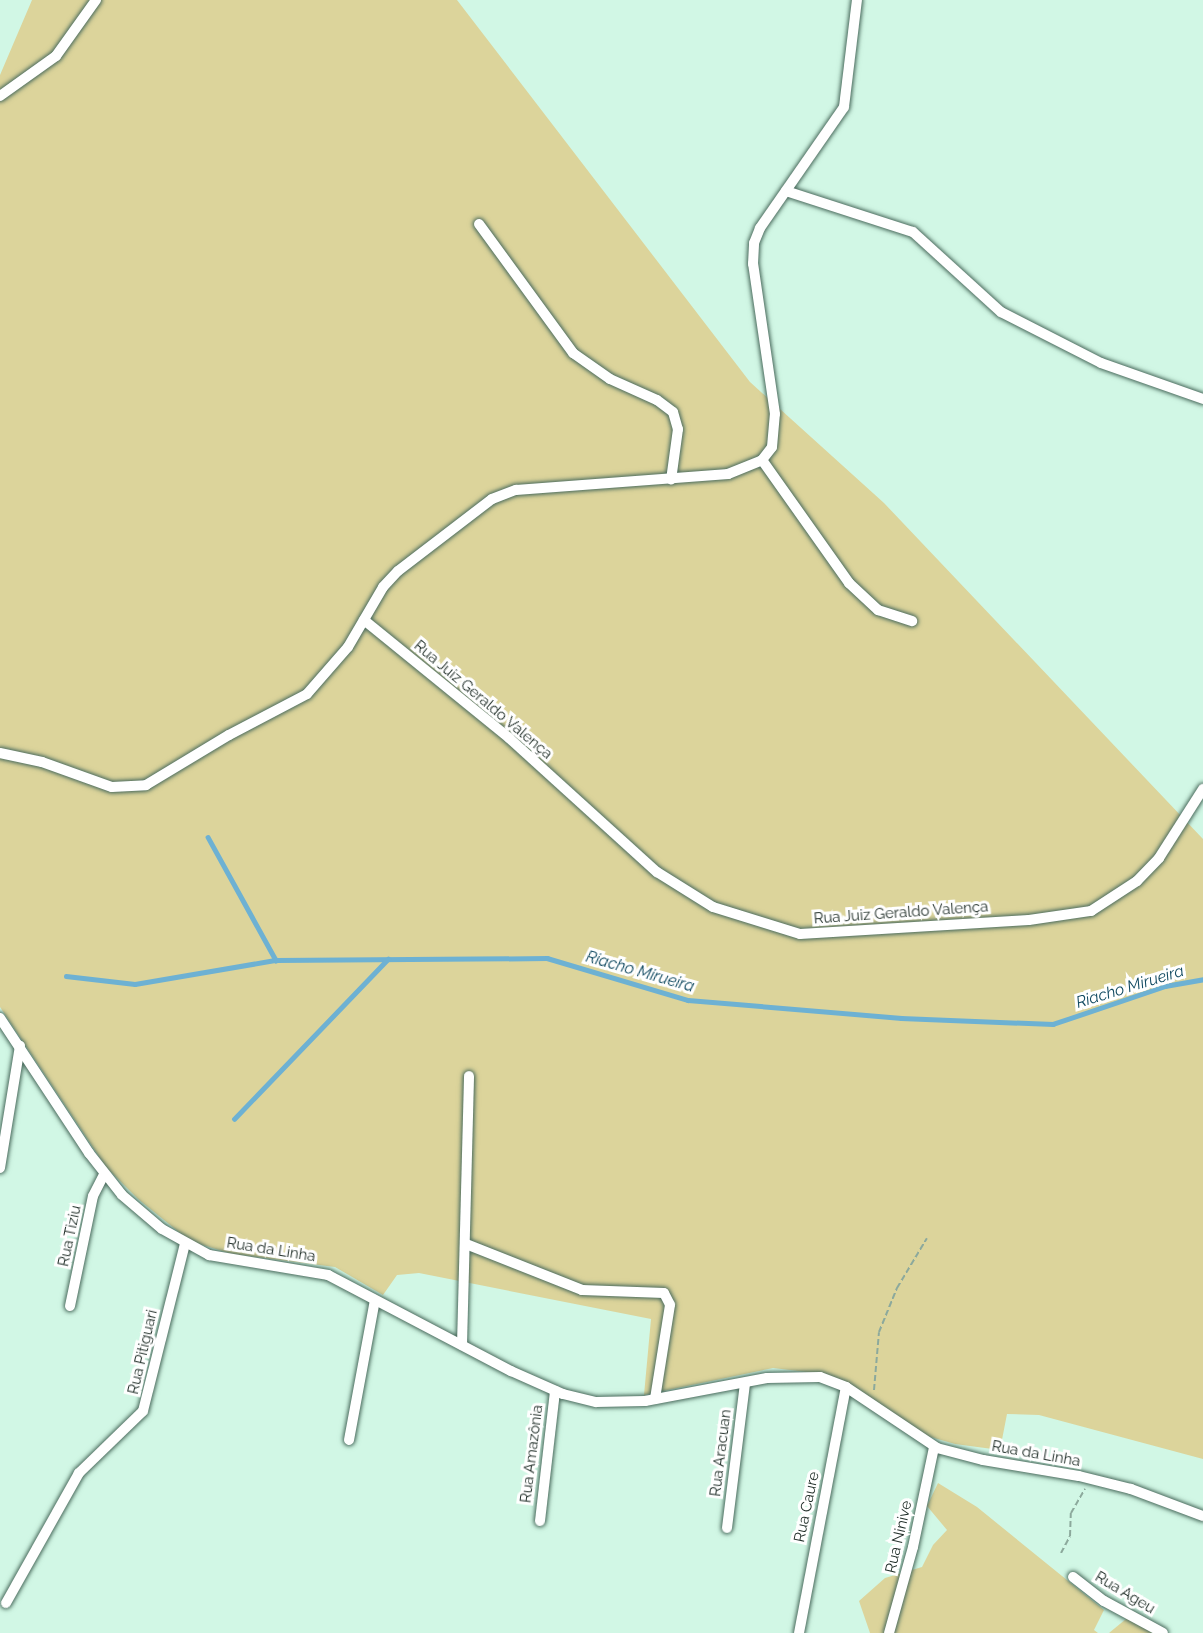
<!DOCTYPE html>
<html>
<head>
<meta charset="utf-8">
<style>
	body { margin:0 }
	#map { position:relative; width:1203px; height:1633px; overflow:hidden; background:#d1f7e5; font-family:Raleway,sans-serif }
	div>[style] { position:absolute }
	.green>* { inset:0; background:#dcd49b }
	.stream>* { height:4.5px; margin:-2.25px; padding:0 2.25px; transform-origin:2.25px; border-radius:2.25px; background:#6db1d3 }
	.path>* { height:2px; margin-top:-1px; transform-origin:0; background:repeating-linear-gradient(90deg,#8ca99c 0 6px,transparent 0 9px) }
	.roads { filter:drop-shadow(0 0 2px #4a6b5d) drop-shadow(0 0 2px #4a6b5d) }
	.minor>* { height:10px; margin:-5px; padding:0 5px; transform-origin:5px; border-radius:5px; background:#fff }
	span { translate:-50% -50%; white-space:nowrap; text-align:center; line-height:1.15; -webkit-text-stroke:6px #fff; paint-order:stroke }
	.street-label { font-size:15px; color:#1f2d27 }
	.water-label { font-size:16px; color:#104960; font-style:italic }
</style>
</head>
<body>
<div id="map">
	<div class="green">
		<div style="clip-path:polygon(32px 0,457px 0,750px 382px,884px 503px,1203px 839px,1203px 1459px,1039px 1415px,1007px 1414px,1000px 1450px,955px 1444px,920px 1434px,824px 1374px,773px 1368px,644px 1395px,651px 1319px,419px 1273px,397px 1275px,383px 1295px,335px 1267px,232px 1254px,190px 1241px,138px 1199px,106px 1167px,0 1007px,0 75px)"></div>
		<div style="clip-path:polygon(938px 1483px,977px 1507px,1104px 1610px,1094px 1630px,1098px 1633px,870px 1633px,859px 1601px,885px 1578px,922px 1567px,933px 1545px,947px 1530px,927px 1506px)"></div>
		<div style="clip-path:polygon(1132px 1614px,1156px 1633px,1109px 1633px)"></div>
	</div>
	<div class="stream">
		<div style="left:208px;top:837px;width:141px;rotate:61.1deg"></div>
		<div style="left:66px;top:976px;width:69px;rotate:6.6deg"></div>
		<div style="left:135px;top:984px;width:143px;rotate:-9.7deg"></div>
		<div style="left:276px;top:960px;width:271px;rotate:-0.4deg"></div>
		<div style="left:547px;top:958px;width:147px;rotate:16.6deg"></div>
		<div style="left:688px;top:1000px;width:214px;rotate:4.8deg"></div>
		<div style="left:901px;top:1018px;width:152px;rotate:2.3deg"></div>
		<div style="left:1053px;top:1024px;width:118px;rotate:-18.7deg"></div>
		<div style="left:1165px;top:986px;width:39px;rotate:-10deg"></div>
		<div style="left:234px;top:1119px;width:222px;rotate:-46.1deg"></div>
	</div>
	<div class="path">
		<div style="left:874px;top:1390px;width:58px;rotate:-85.1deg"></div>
		<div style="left:879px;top:1332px;width:48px;rotate:-67.8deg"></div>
		<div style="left:897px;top:1288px;width:58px;rotate:-59deg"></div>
		<div style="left:1061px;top:1553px;width:19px;rotate:-62deg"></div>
		<div style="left:1070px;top:1536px;width:23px;rotate:-88deg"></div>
		<div style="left:1071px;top:1513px;width:28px;rotate:-60deg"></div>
	</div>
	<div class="roads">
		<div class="minor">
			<div style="left:0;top:96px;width:69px;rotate:-35.5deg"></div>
			<div style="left:56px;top:56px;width:69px;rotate:-54.5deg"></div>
			<div style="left:786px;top:191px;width:133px;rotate:17.9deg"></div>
			<div style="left:913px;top:232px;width:119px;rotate:42.3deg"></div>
			<div style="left:1001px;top:312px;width:112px;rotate:27deg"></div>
			<div style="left:1101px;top:363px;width:108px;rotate:19.4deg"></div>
			<div style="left:479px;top:224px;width:160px;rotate:53.9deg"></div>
			<div style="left:573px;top:353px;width:45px;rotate:35.1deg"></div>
			<div style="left:610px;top:379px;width:51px;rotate:24.1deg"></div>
			<div style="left:657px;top:400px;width:20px;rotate:37deg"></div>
			<div style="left:673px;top:412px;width:18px;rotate:74deg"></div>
			<div style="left:678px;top:429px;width:51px;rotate:97.8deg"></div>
			<div style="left:762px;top:460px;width:151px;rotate:54.7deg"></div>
			<div style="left:849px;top:583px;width:40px;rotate:43deg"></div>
			<div style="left:878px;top:610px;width:36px;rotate:18deg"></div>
			<div style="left:364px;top:620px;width:187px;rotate:39.1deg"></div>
			<div style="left:509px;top:738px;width:200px;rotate:42.2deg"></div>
			<div style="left:657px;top:872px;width:66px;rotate:32deg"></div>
			<div style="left:713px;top:907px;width:91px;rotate:17.2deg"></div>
			<div style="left:800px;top:934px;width:229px;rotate:-3.5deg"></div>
			<div style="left:1029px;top:920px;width:63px;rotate:-8.3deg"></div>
			<div style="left:1091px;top:911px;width:55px;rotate:-33.1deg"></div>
			<div style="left:1137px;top:881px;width:32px;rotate:-46deg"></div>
			<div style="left:1159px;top:858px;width:82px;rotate:-57.5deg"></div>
			<div style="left:0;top:753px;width:43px;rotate:12.1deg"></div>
			<div style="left:42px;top:762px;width:74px;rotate:19.7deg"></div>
			<div style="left:112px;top:787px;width:34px;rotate:-3deg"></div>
			<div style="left:146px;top:785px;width:97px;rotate:-31.1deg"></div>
			<div style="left:229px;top:735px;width:88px;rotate:-27.7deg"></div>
			<div style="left:307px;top:694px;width:62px;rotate:-48.9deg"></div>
			<div style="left:348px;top:647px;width:69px;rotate:-59.7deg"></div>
			<div style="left:383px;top:587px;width:22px;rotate:-47deg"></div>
			<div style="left:398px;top:571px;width:118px;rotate:-37.5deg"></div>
			<div style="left:492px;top:499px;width:26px;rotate:-21deg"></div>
			<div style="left:516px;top:490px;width:213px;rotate:-4.3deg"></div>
			<div style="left:728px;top:474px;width:37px;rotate:-22deg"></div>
			<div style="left:762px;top:460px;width:16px;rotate:-52deg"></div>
			<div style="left:772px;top:447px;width:33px;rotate:-85deg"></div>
			<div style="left:775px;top:414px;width:152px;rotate:-98.3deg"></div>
			<div style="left:753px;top:264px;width:21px;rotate:-87deg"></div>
			<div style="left:754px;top:243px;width:16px;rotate:-68deg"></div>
			<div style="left:760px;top:228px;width:147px;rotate:-55.2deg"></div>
			<div style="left:844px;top:107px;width:108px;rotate:-83.1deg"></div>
			<div style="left:0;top:1018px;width:162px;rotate:56.6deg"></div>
			<div style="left:89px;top:1153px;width:53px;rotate:51.8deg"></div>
			<div style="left:122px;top:1195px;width:52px;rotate:40.4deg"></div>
			<div style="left:162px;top:1229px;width:54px;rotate:29deg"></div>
			<div style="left:209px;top:1255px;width:121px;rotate:9.5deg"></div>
			<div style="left:328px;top:1275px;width:207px;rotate:27.7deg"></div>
			<div style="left:511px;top:1371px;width:57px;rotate:23.9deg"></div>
			<div style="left:563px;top:1394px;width:34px;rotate:14deg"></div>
			<div style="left:596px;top:1402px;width:49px;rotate:-1.2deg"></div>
			<div style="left:645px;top:1401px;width:124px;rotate:-10.7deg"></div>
			<div style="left:767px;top:1378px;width:53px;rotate:-1.1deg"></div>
			<div style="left:820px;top:1377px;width:28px;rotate:21deg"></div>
			<div style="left:846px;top:1387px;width:110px;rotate:33.8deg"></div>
			<div style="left:937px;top:1448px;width:48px;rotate:14.6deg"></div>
			<div style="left:983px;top:1460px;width:97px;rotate:9.5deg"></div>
			<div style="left:1079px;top:1476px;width:54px;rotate:14deg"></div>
			<div style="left:1131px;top:1489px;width:77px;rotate:20.6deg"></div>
			<div style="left:0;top:1168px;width:124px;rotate:-80.7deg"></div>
			<div style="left:466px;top:1244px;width:125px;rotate:21.6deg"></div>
			<div style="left:582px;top:1290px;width:82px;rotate:2.1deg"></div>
			<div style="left:664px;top:1293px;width:13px;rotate:63deg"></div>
			<div style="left:670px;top:1305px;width:95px;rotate:99.1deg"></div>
			<div style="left:70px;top:1306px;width:112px;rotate:-78.2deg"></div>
			<div style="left:93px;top:1196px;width:25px;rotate:-63deg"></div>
			<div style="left:462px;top:1345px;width:269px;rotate:-88.5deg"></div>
			<div style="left:349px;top:1440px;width:142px;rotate:-79.5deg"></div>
			<div style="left:540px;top:1521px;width:131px;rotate:-83.4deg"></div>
			<div style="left:727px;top:1528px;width:146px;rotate:-82.9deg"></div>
			<div style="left:1073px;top:1577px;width:39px;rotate:38deg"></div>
			<div style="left:1104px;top:1601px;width:67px;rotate:28.5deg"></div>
			<div style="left:6px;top:1603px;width:149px;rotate:-60.7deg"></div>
			<div style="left:79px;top:1473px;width:89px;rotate:-44.1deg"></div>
			<div style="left:143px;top:1411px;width:172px;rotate:-75.9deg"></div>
			<div style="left:799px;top:1633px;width:250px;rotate:-79.2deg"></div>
			<div style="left:889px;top:1633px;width:89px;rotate:-74.4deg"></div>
			<div style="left:913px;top:1547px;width:102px;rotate:-78.1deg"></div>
		</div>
	</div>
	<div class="street-label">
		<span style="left:483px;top:700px;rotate:40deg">Rua Juiz Geraldo Valença</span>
		<span style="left:901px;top:913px;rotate:-4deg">Rua Juiz Geraldo Valença</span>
		<span style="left:70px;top:1236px;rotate:-78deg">Rua Tiziu</span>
		<span style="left:271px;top:1250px;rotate:9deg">Rua da Linha</span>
		<span style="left:143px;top:1352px;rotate:-77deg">Rua Pitiguari</span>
		<span style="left:721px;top:1453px;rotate:-83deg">Rua Aracuan</span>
		<span style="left:532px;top:1454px;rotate:-83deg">Rua Amazônia</span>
		<span style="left:1036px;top:1454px;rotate:10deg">Rua da Linha</span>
		<span style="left:807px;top:1507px;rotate:-78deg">Rua Caure</span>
		<span style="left:899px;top:1537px;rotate:-77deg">Rua Ninive</span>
		<span style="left:1125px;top:1593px;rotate:31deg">Rua Ageu</span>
	</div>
	<div class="water-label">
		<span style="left:640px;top:972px;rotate:16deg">Riacho Mirueira</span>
		<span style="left:1130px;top:987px;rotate:-17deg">Riacho Mirueira</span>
	</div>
</div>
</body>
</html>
